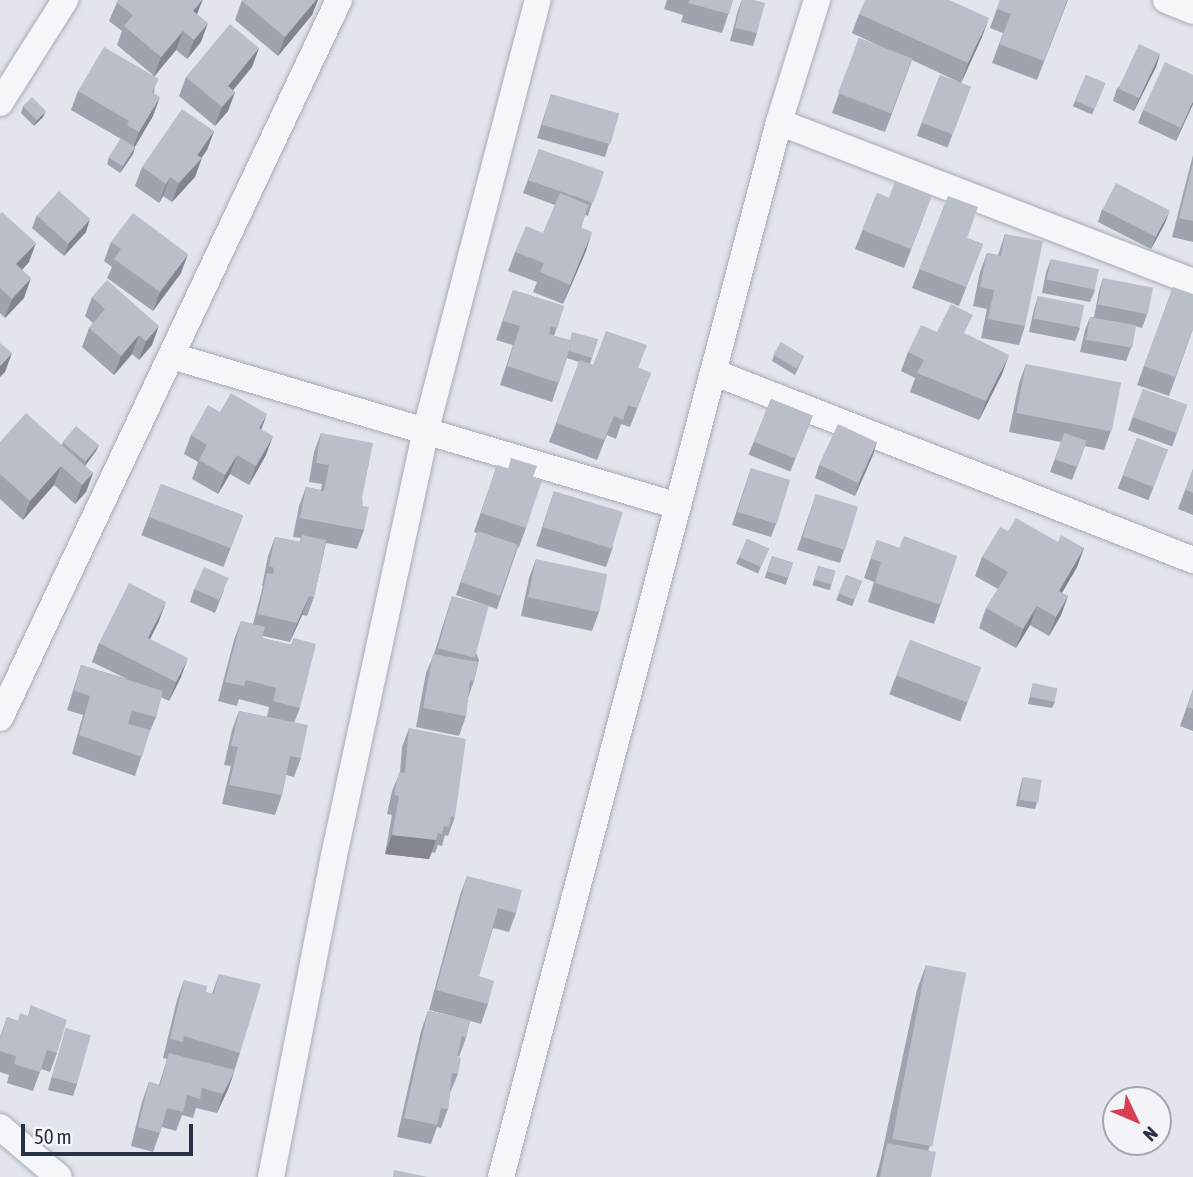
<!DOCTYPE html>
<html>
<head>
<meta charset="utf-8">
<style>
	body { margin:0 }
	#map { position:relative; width:1193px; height:1177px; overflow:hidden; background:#e2e5eb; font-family:"Asap Condensed",sans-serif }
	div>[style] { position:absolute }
	.roads { filter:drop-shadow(0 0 2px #a7acb6) drop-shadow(0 0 2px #a7acb6) }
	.minor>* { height:26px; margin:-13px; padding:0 13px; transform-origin:13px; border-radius:13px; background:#f5f6f9 }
	.wall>* { inset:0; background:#9fa3ad; transform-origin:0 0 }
	.shaded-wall>* { inset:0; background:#82858d }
	.building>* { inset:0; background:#b9bec9; transform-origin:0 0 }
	span { translate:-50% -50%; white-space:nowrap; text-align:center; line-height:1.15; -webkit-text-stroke:6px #f2f4f8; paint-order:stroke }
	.north { position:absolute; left:1102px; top:1086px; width:70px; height:70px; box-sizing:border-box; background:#f2f4f8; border:2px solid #a2a6b0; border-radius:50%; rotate:134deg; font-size:19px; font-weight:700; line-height:28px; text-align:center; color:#293244 }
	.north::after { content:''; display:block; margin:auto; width:24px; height:32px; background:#d74053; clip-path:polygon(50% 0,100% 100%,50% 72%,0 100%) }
	.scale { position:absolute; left:21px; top:1124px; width:172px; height:32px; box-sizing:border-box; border:4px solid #293244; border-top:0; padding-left:9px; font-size:21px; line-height:24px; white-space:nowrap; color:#293244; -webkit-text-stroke:5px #f2f4f8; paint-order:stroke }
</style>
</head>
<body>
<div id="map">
	<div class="roads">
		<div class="minor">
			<div style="left:1166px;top:0;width:29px;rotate:22deg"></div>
			<div style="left:0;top:103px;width:122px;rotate:-57.7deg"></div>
			<div style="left:779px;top:122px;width:444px;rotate:21.1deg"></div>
			<div style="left:172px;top:356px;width:528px;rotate:16.51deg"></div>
			<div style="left:713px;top:372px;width:516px;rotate:21.39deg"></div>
			<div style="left:0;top:718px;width:794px;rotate:-64.73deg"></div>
			<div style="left:0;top:1127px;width:77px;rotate:40.3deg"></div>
			<div style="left:271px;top:1177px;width:323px;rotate:-78.9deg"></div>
			<div style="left:333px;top:860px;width:441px;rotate:-77.8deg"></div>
			<div style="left:426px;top:429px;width:443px;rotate:-75.4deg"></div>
			<div style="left:501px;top:1177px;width:1091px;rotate:-75.24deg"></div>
			<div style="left:779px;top:122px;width:128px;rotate:-72.7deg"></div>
		</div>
	</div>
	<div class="wall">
		<div style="clip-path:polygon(118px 0,203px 0,197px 14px,201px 42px,187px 59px,176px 50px,155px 76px,153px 116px,135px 147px,133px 154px,120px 173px,107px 164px,109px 158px,121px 139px,71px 110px,78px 91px,153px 75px,117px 45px,122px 31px,109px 21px)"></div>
		<div style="clip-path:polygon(242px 0,318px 0,312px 15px,278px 56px,235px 20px)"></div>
		<div style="clip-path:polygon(667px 0,733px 0,722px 33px,681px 22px,683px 15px,664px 9px)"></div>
		<div style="clip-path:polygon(742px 0,757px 33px,753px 46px,730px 41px,738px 10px)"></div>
		<div style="clip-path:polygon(1000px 0,1068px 0,1037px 80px,992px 63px,1003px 33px,990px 28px)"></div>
		<div style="clip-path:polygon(859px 14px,982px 37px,961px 83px,912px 60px,885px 132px,832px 113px,859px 38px,882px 47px,852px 33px)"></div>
		<div style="clip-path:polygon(259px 48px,252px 67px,233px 90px,235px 92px,228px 111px,215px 126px,179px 96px,186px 77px)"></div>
		<div style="clip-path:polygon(1160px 54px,1156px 67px,1134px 111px,1113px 101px,1117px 88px)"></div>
		<div style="left:940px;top:75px;width:33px;height:65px;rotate:21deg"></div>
		<div style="left:1086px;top:75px;width:21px;height:34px;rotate:23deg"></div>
		<div style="clip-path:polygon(551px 94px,609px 144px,605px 157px,537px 138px)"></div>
		<div style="clip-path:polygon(1193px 104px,1176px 141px,1138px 123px,1143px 110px)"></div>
		<div style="clip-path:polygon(23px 106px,43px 117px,34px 126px,21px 113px)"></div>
		<div style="clip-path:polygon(214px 131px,207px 150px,201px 158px,195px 177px,172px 202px,163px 196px,159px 203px,135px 186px,142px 167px)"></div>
		<div style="clip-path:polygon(539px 149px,592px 203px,588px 216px,585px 215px,581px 227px,586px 251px,563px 304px,533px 292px,537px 282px,508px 271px,515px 252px,543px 233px,555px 205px,523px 193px)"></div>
		<div style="clip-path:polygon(1193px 155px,1193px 242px,1172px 237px)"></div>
		<div style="clip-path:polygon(877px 193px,889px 198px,932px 195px,904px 268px,855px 249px)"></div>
		<div style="clip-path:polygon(948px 196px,967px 238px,983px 244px,959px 306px,912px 288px)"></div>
		<div style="clip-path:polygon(1102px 209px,1165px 223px,1151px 249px,1098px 222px)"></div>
		<div style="clip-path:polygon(0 214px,29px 262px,22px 270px,24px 298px,5px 318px,0 313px)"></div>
		<div style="clip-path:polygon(37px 215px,86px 232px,64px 256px,32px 228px)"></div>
		<div style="clip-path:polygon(1005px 234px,1025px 326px,1019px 345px,981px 338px,987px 309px,973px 306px,980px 272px,987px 253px,998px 255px)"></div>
		<div style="clip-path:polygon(111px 242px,181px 273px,153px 311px,107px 278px,112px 267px,104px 261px)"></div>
		<div style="clip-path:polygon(1051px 259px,1095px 290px,1090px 302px,1042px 293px,1046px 272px)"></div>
		<div style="clip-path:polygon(1103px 278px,1147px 315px,1142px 328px,1135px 326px,1131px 348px,1126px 361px,1080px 352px,1085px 330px,1090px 317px,1094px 317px,1099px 291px)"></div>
		<div style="clip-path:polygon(1173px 287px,1193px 329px,1169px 396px,1137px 385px)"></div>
		<div style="clip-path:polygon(513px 290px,564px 306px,554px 336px,569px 340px,598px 339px,590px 364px,593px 365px,639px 368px,651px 373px,630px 427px,621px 424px,616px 439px,607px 435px,597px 460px,549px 442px,579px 362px,567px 358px,552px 402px,500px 385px,513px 345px,496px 340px)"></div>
		<div style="clip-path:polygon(1038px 296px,1080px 328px,1075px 341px,1029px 332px,1034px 309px)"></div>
		<div style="clip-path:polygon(92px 297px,152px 345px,139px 360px,132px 354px,114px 375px,82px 347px,89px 328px,93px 323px,85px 316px)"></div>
		<div style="clip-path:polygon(966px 334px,1002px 374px,979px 420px,910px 392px,915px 378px,901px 371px,908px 352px)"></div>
		<div style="clip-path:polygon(774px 355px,804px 356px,795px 375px,772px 361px)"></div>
		<div style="clip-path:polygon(1026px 364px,1111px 431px,1104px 450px,1085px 446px,1072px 480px,1050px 472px,1061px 442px,1009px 432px,1019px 383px)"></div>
		<div style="left:1143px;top:389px;width:47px;height:44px;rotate:20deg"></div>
		<div style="left:771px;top:399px;width:45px;height:60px;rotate:22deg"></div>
		<div style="clip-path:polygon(220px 412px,262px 430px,266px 455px,249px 485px,230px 474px,218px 494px,192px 479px,198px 462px,184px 454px,191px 435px)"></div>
		<div style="clip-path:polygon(321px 433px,362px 498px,364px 530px,357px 549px,326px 543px,314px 597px,307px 616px,302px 615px,290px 642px,263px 636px,262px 638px,291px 645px,294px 638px,300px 708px,294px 723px,301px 758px,294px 777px,286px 775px,282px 795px,275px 815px,222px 804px,231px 766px,224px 765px,232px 730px,239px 711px,267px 717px,269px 707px,239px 699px,237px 706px,218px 701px,234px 640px,241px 621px,253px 624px,263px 586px,262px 586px,268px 556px,275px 537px,300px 542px,301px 538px,293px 537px,299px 506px,306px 487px,321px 490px,322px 484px,309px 482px,314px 452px)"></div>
		<div style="left:1137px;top:438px;width:33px;height:54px;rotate:21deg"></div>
		<div style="clip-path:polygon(0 442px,62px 445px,63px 442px,99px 445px,96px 451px,85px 466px,93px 473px,86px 492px,75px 504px,54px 485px,23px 520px,0 499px)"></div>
		<div style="clip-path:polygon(877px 442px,855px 496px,815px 478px,819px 465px)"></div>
		<div style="clip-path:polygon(497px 465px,533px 477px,526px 528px,519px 547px,518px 547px,497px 609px,456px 595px,477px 533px,474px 532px)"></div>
		<div style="clip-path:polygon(751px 468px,776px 524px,771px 537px,732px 525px)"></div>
		<div style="clip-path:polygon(1193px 469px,1193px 515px,1178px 509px)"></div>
		<div style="left:161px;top:484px;width:88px;height:55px;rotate:21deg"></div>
		<div style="clip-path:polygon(554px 491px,613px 547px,606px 567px,536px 546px)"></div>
		<div style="clip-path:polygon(816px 494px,844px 550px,840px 563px,797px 550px)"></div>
		<div style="clip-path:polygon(1008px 531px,1084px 548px,1077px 567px,1062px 593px,1068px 596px,1061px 615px,1049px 636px,1030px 625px,1016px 648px,979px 628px,986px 608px,998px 589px,975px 576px,982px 557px)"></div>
		<div style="left:747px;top:539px;width:24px;height:27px;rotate:24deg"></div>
		<div style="clip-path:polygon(877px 540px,899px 548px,957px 556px,934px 624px,868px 602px,874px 582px,864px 578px)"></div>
		<div style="left:772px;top:556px;width:22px;height:23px;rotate:18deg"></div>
		<div style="clip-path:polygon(536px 559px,599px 612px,592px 631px,521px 616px,529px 578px)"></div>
		<div style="left:818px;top:566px;width:18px;height:20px;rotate:16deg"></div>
		<div style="left:846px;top:575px;width:17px;height:27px;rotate:21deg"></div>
		<div style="clip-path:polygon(194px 589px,224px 590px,215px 613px,190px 602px)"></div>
		<div style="clip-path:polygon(452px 596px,479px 660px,474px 681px,468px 698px,466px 716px,459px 736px,416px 727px,426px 673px,434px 654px)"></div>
		<div style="clip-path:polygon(159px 621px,150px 639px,181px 677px,169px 701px,161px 697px,156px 717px,148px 736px,135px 776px,72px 754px,83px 715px,67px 710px,81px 665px,127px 679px,92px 662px,99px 643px)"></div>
		<div style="left:910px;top:640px;width:76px;height:58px;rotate:21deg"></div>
		<div style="clip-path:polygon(1033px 683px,1055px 702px,1052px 708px,1028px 704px)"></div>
		<div style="clip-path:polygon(1193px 689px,1193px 731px,1180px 726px)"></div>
		<div style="clip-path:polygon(409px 728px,455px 817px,448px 836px,445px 835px,442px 846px,438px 845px,435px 853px,432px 852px,429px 859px,385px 854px,392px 815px,387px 814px,392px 791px,400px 772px,402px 747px)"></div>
		<div style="clip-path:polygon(1023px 777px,1037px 803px,1035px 809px,1016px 806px,1021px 783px)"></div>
		<div style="clip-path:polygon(467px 876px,516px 913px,509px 932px,493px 928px,479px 976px,488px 1004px,481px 1024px,470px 1021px,466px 1038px,459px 1057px,457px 1056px,458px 1074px,450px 1093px,448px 1109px,441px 1128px,437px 1127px,431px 1144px,397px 1137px,421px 1031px,428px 1011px,464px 1019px,429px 1010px,460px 895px)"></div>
		<div style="clip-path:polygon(926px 965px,930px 1146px,928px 1151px,931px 1177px,876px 1177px,881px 1158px,917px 990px)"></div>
		<div style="clip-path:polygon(219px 974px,240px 1053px,228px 1089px,217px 1113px,196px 1108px,193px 1118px,182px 1115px,176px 1131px,162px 1127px,153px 1152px,131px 1146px,142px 1102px,149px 1082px,159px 1085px,167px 1059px,163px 1058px,177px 1000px,184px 980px,206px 992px,212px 994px)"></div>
		<div style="clip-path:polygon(31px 1005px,57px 1053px,50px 1072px,41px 1069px,33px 1091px,7px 1083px,9px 1075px,0 1072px,0 1037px,7px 1017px,18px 1021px,28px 1016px)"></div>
		<div style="clip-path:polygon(66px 1028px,77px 1084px,73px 1096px,48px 1090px)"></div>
	</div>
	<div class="shaded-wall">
		<div style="clip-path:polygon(202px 0,196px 17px,193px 11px)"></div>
		<div style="clip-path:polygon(316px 0,318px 0,312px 15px,278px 56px,285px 37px)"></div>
		<div style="clip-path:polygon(989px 18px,982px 37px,961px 83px,968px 63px)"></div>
		<div style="clip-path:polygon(208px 23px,201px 42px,187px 59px,194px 40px)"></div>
		<div style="clip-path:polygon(183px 31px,176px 50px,154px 76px,161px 57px)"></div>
		<div style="clip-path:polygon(259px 48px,252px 67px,221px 105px,228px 86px)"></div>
		<div style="clip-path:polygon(1160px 54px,1156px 67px,1134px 111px,1139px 98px)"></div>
		<div style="clip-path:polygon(235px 92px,228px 111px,215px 126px,222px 107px)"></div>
		<div style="clip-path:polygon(160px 97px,153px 116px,132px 151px,139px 132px)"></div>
		<div style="clip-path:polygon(1193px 101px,1193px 104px,1176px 141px,1181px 128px)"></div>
		<div style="clip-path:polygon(46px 111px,43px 117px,34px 126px,37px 120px)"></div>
		<div style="clip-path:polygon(214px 131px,207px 150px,198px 163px,202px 158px,195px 177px,172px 202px,179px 183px)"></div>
		<div style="clip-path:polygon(135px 147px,133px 154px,120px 173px,123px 166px)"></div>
		<div style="clip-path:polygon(170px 177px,163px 196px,159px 203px,166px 184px)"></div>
		<div style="clip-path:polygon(1170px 210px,1165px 223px,1151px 249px,1156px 236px)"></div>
		<div style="clip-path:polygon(90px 219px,86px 232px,64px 256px,69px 243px)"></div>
		<div style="clip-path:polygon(592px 232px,586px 251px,563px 304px,570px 285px)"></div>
		<div style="clip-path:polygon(36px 243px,29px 262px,9px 284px,16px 264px)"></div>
		<div style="clip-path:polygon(188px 254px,181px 273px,153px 311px,160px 292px)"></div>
		<div style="clip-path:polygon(31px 278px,24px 298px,5px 318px,12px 299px)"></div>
		<div style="clip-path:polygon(159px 326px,152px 345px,139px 360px,146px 341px)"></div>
		<div style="clip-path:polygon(139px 335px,132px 354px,114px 375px,121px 356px)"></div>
		<div style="clip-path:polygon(12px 353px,5px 372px,0 377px,0 366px)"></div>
		<div style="clip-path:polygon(1009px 355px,1002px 374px,979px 420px,986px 401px)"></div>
		<div style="clip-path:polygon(267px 414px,260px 433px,259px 428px)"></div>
		<div style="clip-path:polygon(273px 436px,266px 455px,249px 485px,256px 466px)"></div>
		<div style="clip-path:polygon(877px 442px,873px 455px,855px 496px,859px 483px)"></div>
		<div style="clip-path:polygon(99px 445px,96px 451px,84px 467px,87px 460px)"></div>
		<div style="clip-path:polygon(237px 455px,230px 474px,218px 494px,225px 475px)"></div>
		<div style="clip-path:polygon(61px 466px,54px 485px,23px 520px,30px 501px)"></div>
		<div style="clip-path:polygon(93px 473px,86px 492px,75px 504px,82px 485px)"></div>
		<div style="clip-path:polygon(1084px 548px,1077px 567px,1052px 610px,1059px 591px)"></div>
		<div style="clip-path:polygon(309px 596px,302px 615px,290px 642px,297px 623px)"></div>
		<div style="clip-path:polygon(1068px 596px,1061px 615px,1049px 636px,1056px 617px)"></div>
		<div style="clip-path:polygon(166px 602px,159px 621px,141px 657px,148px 638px)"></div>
		<div style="clip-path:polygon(1037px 606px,1030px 625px,1016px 648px,1023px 629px)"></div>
		<div style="clip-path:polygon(188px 658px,181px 677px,169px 701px,176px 682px)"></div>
		<div style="clip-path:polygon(392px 835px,436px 840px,429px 859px,385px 854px)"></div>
		<div style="clip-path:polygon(235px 1070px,228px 1089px,217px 1113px,223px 1094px)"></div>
	</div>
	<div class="building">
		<div style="clip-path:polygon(118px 0,202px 0,193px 11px,208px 23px,194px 40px,183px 31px,161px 57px,124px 26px,133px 15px,116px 2px)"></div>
		<div style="clip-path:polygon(242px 0,316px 0,285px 37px,242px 1px)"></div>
		<div style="clip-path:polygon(689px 0,733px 0,729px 14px,688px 3px)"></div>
		<div style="clip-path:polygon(742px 0,754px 0,765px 3px,757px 33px,735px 28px)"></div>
		<div style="clip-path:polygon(865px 0,949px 0,989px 18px,968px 63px,859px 14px)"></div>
		<div style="clip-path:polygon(1000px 0,1067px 0,1044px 61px,999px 44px,1011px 14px,997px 9px)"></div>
		<div style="clip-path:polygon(230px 24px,259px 48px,228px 86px,235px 92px,222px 107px,186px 77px)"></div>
		<div style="left:859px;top:38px;width:57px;height:59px;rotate:21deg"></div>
		<div style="left:1139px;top:44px;width:23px;height:49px;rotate:25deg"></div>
		<div style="clip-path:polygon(104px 47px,159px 79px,152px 92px,160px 97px,139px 132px,127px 125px,129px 121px,78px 91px)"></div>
		<div style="clip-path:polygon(1165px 62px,1193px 75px,1193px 101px,1181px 128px,1143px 110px)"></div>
		<div style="left:940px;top:75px;width:33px;height:51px;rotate:21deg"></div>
		<div style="left:1086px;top:75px;width:21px;height:28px;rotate:23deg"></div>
		<div style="left:551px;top:94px;width:71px;height:32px;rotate:16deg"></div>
		<div style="left:32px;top:97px;width:20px;height:13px;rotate:45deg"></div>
		<div style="clip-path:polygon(182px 109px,214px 131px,197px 155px,202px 158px,179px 183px,170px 177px,166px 184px,142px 167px)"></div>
		<div style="left:121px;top:138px;width:17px;height:23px;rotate:33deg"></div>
		<div style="left:539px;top:149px;width:69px;height:33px;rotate:19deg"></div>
		<div style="clip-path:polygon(1193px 163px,1193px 221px,1179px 218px)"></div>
		<div style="clip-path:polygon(895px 181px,932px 195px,911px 249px,862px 230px,877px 193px,889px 198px)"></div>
		<div style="left:1116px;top:183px;width:60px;height:30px;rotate:27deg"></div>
		<div style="left:59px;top:191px;width:42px;height:33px;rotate:42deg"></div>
		<div style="clip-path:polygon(560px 193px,589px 205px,580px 227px,592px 232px,570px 285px,540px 272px,544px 263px,515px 252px,526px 226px,543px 233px)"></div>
		<div style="clip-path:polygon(948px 196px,978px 207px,967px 238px,983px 244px,966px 287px,919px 269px)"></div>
		<div style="clip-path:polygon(2px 212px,36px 243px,16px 264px,31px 278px,12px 299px,0 288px,0 214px)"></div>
		<div style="clip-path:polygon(133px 213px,188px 254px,160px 292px,114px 259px,121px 249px,111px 242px)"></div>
		<div style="clip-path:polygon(1005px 234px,1043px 241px,1025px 326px,988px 319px,994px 290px,980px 287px,987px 253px,1001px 256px)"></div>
		<div style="left:1051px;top:259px;width:49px;height:21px;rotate:12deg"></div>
		<div style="left:1103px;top:278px;width:51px;height:27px;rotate:11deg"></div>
		<div style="clip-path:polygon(107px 280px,159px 326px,146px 341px,139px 335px,121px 356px,89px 328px,105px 309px,92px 297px)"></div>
		<div style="clip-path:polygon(1173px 287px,1193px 294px,1193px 329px,1175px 377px,1144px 366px)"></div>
		<div style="clip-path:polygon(513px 290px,564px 306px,557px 329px,551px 326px,549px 334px,572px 341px,559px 383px,507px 366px,520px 326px,503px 321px)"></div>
		<div style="left:1038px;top:296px;width:47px;height:23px;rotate:11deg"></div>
		<div style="clip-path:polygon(951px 304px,973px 315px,964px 333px,1009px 355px,986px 401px,917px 373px,924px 360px,908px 352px,921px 325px,937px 332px)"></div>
		<div style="left:1090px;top:317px;width:47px;height:23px;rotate:10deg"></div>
		<div style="clip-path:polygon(606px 331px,647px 345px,638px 368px,651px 373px,637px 408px,628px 405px,623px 420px,614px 416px,604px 440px,556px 423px,580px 360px,593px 365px)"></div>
		<div style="clip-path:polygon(572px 332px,598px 339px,592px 358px,569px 351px,572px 341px,570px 341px)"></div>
		<div style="left:781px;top:342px;width:27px;height:15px;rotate:31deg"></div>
		<div style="clip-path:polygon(0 343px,12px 353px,0 366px)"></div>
		<div style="left:1026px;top:364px;width:97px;height:50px;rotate:11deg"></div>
		<div style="left:1143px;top:389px;width:47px;height:30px;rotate:20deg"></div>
		<div style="clip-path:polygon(231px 393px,267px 414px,259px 428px,273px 436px,256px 466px,237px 455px,225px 475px,199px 460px,207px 445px,191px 435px,208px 405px,220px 412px)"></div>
		<div style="left:771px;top:399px;width:45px;height:46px;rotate:22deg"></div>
		<div style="clip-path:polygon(26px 413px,93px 473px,82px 485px,61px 466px,30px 501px,0 474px,0 442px)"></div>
		<div style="left:838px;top:424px;width:43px;height:45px;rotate:25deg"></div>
		<div style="left:76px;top:426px;width:30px;height:21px;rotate:40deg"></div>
		<div style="clip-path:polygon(321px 433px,373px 443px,362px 498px,362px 506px,369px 507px,364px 530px,300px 518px,306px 487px,324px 491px,329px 465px,316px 463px)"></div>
		<div style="left:1064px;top:433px;width:24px;height:28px;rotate:19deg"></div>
		<div style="left:1137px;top:438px;width:33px;height:40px;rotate:21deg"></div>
		<div style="clip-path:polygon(511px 458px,537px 466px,533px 477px,542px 480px,526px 528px,481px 513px,497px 465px,508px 469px)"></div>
		<div style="left:751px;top:468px;width:41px;height:46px;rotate:17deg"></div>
		<div style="clip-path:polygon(1193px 469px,1193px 493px,1185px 490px)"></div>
		<div style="left:161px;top:484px;width:88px;height:35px;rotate:21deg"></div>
		<div style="left:554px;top:491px;width:72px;height:38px;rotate:17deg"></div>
		<div style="left:816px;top:494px;width:44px;height:45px;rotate:17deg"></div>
		<div style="clip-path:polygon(1016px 518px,1058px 542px,1061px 535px,1084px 548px,1059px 591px,1068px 596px,1056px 617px,1037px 606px,1023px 629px,986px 608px,1008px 572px,982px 557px,1000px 527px,1008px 531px)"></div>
		<div style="left:478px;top:531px;width:42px;height:54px;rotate:19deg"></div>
		<div style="clip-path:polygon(302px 535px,326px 540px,314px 597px,309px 596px,297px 623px,258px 614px,267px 573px,273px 574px,274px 568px,269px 566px,275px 537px,301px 542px)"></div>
		<div style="clip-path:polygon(904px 536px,957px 556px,941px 605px,875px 583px,881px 562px,871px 559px,877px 540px,899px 548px)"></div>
		<div style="left:747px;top:539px;width:24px;height:20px;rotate:24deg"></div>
		<div style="left:772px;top:556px;width:22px;height:16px;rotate:18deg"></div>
		<div style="left:536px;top:559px;width:73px;height:39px;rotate:12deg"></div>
		<div style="left:818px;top:566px;width:18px;height:14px;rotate:16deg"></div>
		<div style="left:204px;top:567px;width:27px;height:24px;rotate:24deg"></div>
		<div style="left:846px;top:575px;width:17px;height:20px;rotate:21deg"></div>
		<div style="clip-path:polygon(129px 583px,166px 602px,148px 638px,188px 658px,176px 682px,99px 643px)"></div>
		<div style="left:452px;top:596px;width:38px;height:54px;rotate:15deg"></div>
		<div style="clip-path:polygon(241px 621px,265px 627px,262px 638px,292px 645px,294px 638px,316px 644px,300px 708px,273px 701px,276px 688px,246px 680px,244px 686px,225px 682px)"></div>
		<div style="left:910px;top:640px;width:76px;height:38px;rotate:21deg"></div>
		<div style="clip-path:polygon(433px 654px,478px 662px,474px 681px,470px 680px,466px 716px,423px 708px)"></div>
		<div style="clip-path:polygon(81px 665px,163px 691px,156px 717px,132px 711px,128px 724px,150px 730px,142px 757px,79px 735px,90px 696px,74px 691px)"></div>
		<div style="left:1033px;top:683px;width:25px;height:14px;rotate:12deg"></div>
		<div style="clip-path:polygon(1193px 690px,1193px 709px,1187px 707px)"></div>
		<div style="clip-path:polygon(239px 711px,308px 725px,301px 758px,290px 756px,282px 795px,229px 785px,238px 747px,231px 746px)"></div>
		<div style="clip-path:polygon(409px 728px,466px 739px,455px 817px,451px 816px,449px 827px,444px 826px,442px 834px,438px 833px,436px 840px,392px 835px,399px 796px,394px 795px,399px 772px,405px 773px)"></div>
		<div style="left:1023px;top:777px;width:19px;height:23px;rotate:9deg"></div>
		<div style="clip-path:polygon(467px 876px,522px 890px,516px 913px,498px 908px,479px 976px,494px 981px,488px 1004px,436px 990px)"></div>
		<div style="left:926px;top:965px;width:41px;height:177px;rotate:11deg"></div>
		<div style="clip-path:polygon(219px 974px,261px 984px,240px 1053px,184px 1036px,183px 1042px,170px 1039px,184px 980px,207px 986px,206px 992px,214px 994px)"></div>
		<div style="clip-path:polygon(31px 1005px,67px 1020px,57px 1053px,47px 1050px,40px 1072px,14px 1064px,16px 1056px,0 1051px,0 1040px,7px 1017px,18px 1021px,20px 1013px,28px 1016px)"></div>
		<div style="clip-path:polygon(428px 1011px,470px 1020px,466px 1038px,462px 1036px,457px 1057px,461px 1058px,458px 1074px,452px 1073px,448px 1109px,441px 1108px,437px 1125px,404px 1118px)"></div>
		<div style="left:66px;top:1028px;width:26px;height:51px;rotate:16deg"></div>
		<div style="clip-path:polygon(169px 1053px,235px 1070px,223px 1094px,202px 1088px,200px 1099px,187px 1095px,183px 1112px,167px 1108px,160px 1133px,138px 1127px,149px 1082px,160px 1086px)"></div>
		<div style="clip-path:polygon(887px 1143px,936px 1152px,931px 1177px,880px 1177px)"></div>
		<div style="clip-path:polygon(394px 1170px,428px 1177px,393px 1177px)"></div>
	</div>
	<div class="north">N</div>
	<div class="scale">50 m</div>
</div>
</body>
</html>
